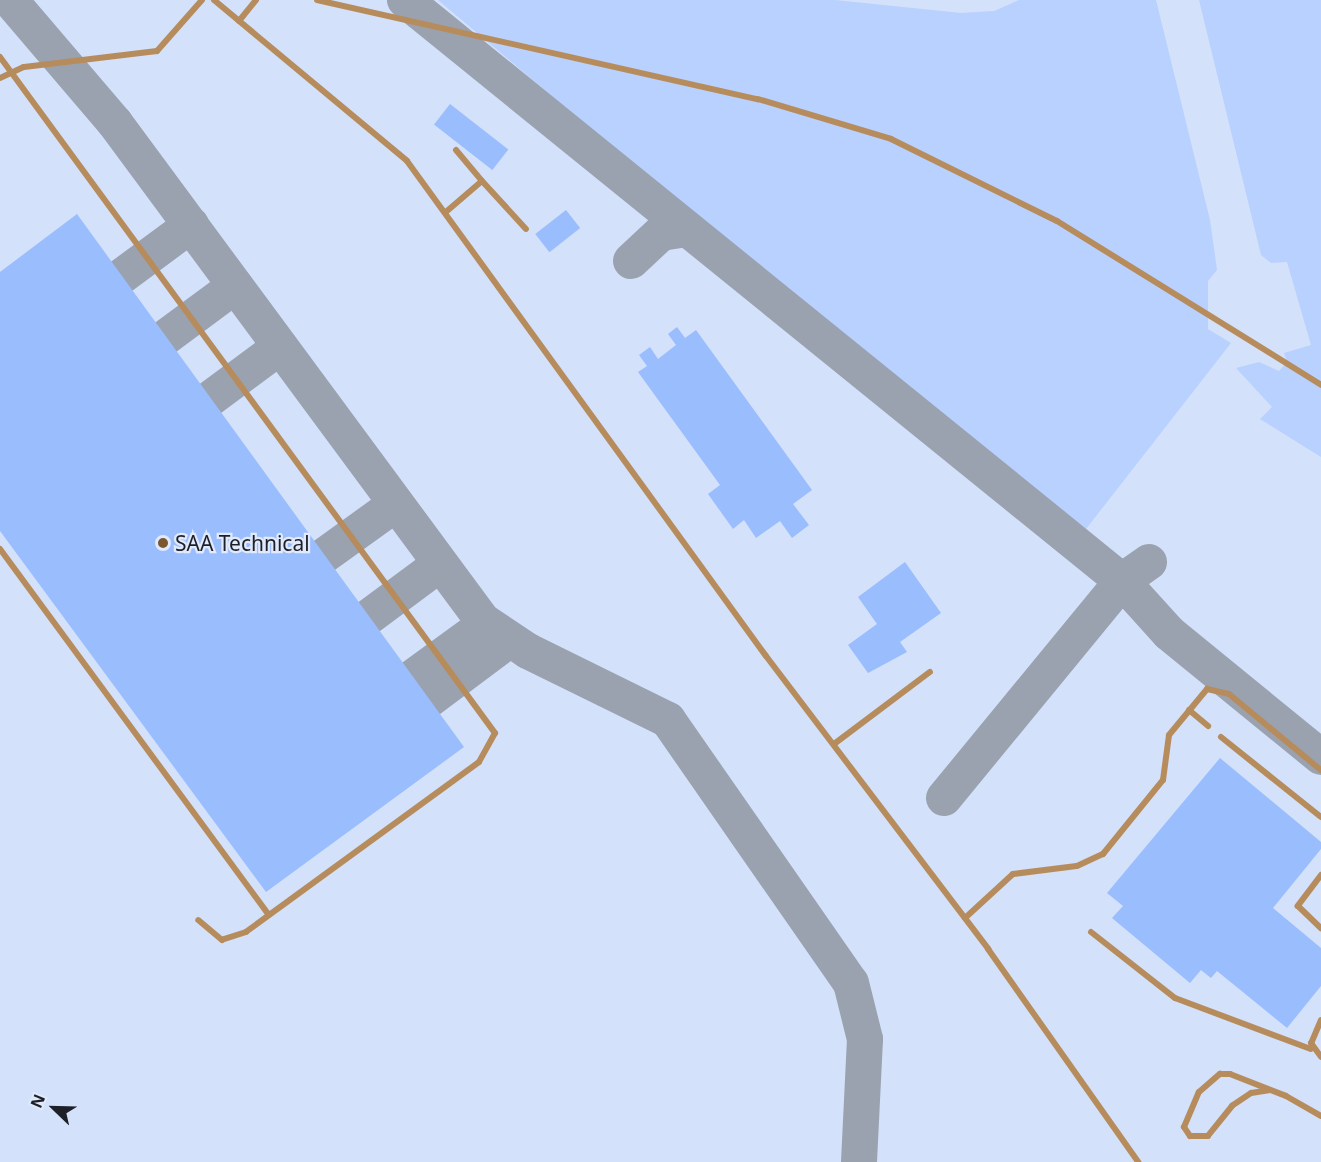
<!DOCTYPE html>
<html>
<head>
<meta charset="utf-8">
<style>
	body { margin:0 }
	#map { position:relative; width:1321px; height:1162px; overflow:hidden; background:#e0eafc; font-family:"Noto Sans",sans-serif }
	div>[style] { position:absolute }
	.built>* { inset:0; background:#d3e1fa; transform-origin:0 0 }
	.green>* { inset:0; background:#b9d1fe }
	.taxiway>* { height:36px; margin:-18px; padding:0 18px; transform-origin:18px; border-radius:18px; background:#9aa2b0 }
	.building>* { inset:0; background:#9abdfd; transform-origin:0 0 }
	.service>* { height:6px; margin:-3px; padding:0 3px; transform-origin:3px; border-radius:3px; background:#b78c5d }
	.dots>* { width:16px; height:16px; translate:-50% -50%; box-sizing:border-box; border:3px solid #e0eafc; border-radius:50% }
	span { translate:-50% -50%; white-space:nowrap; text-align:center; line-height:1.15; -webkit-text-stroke:4.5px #e0eafc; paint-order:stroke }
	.poi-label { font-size:21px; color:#1d2127 }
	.left { translate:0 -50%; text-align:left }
	.north { position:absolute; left:24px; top:1078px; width:60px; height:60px; -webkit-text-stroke:4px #e0eafc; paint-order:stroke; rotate:293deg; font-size:16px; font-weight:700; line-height:24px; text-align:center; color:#1d2127 }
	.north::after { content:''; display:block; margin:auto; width:21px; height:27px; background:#1d2127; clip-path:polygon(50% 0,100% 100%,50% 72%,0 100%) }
</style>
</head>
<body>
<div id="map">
	<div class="built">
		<div style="left:0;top:0;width:1321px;height:1162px"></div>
	</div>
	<div class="green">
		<div style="clip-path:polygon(438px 0,835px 0,961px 13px,994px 11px,1019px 0,1156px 0,1210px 220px,1217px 270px,1208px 281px,1208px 329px,1231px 343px,1086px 529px,713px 232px)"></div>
		<div style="clip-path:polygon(1199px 0,1321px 0,1321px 457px,1260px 419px,1272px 407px,1236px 368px,1259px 362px,1279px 371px,1287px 362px,1284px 353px,1311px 345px,1287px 262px,1271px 263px,1261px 255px)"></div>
	</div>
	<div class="taxiway">
		<div style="left:10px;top:0;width:162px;rotate:49.5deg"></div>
		<div style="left:115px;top:123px;width:619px;rotate:53.54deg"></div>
		<div style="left:483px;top:621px;width:54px;rotate:33.7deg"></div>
		<div style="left:528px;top:651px;width:156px;rotate:26.2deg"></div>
		<div style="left:668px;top:720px;width:320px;rotate:55.2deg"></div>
		<div style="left:851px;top:983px;width:58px;rotate:76deg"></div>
		<div style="left:865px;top:1039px;width:123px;rotate:92.8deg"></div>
		<div style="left:405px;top:0;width:923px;rotate:39.02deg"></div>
		<div style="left:1122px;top:581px;width:70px;rotate:47.9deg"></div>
		<div style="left:1169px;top:633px;width:196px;rotate:39.2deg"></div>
		<div style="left:631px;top:261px;width:41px;rotate:-43deg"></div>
		<div style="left:661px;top:233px;width:26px;rotate:-9deg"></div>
		<div style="left:122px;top:276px;width:86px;rotate:-36.5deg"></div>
		<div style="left:166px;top:337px;width:86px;rotate:-36.5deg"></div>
		<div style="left:211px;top:398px;width:86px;rotate:-36.5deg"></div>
		<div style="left:325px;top:555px;width:87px;rotate:-35.7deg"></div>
		<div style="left:370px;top:616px;width:87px;rotate:-36.6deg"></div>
		<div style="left:413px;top:677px;width:90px;rotate:-36deg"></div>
		<div style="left:430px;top:699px;width:99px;rotate:-36.8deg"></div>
		<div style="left:944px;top:798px;width:281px;rotate:-50.6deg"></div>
		<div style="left:1122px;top:581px;width:33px;rotate:-35deg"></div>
	</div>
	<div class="building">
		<div style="left:450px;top:104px;width:74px;height:26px;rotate:38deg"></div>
		<div style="left:566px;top:210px;width:23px;height:39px;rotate:52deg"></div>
		<div style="clip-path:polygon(77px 214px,464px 747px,266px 892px,0 531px,0 272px)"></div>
		<div style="clip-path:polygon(677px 327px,685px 338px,696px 330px,812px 490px,793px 504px,809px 525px,792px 538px,780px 521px,756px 538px,744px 520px,733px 529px,708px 494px,720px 485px,638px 372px,647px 366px,639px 355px,650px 347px,658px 359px,676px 345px,668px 334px)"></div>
		<div style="clip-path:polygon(905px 562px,941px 613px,900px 642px,907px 652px,868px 673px,848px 645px,877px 624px,858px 597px)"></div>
		<div style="clip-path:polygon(1220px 758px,1321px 842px,1321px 849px,1273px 908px,1321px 948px,1321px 986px,1287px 1028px,1217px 971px,1211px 978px,1201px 970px,1190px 983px,1112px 918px,1123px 906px,1107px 893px)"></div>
	</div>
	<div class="service">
		<div style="left:214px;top:0;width:251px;rotate:39.8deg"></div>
		<div style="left:407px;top:161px;width:611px;rotate:54.05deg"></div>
		<div style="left:766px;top:656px;width:368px;rotate:52.8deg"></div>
		<div style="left:988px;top:949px;width:261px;rotate:54.8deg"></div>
		<div style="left:317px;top:0;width:452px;rotate:12.7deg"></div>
		<div style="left:758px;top:99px;width:139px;rotate:16.7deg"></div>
		<div style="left:891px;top:139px;width:185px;rotate:26.3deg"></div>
		<div style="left:1057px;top:221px;width:311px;rotate:31.8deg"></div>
		<div style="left:239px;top:21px;width:27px;rotate:-51deg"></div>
		<div style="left:0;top:57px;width:838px;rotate:53.79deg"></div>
		<div style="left:495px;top:733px;width:33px;rotate:119deg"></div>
		<div style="left:479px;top:762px;width:288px;rotate:143.9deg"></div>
		<div style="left:246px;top:932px;width:25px;rotate:162deg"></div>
		<div style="left:222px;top:940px;width:31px;rotate:-140deg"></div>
		<div style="left:0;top:78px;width:26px;rotate:-25deg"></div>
		<div style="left:24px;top:67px;width:134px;rotate:-6.9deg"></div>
		<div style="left:157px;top:51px;width:68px;rotate:-48.6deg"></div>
		<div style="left:456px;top:150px;width:40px;rotate:50deg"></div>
		<div style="left:447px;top:211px;width:46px;rotate:-40.6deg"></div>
		<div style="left:482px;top:181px;width:65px;rotate:47.5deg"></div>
		<div style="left:0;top:549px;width:454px;rotate:53.7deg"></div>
		<div style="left:1189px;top:710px;width:25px;rotate:40deg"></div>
		<div style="left:1221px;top:737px;width:128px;rotate:38.7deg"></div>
		<div style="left:834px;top:744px;width:120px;rotate:-36.9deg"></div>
		<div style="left:1321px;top:875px;width:39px;rotate:127deg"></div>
		<div style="left:1298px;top:906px;width:32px;rotate:44deg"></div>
		<div style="left:965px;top:918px;width:65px;rotate:-42.5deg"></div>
		<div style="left:1013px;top:874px;width:64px;rotate:-7.1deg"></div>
		<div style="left:1077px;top:866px;width:29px;rotate:-25deg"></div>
		<div style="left:1103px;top:854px;width:95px;rotate:-51deg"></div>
		<div style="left:1163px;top:780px;width:45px;rotate:-82.4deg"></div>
		<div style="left:1169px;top:735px;width:60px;rotate:-50.4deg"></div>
		<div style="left:1207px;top:689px;width:23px;rotate:13deg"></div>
		<div style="left:1229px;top:694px;width:119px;rotate:39.6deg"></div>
		<div style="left:1091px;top:932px;width:107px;rotate:38.2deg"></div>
		<div style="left:1175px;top:998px;width:145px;rotate:20.6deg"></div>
		<div style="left:1321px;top:1020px;width:25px;rotate:113deg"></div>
		<div style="left:1311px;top:1043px;width:17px;rotate:54deg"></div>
		<div style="left:1270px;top:1090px;width:19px;rotate:171deg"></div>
		<div style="left:1251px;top:1093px;width:23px;rotate:146deg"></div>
		<div style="left:1232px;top:1106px;width:38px;rotate:129deg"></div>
		<div style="left:1208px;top:1136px;width:18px;rotate:180deg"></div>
		<div style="left:1190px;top:1136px;width:11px;rotate:-124deg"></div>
		<div style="left:1184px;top:1127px;width:38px;rotate:-67deg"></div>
		<div style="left:1199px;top:1092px;width:28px;rotate:-41deg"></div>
		<div style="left:1220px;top:1074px;width:10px"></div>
		<div style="left:1230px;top:1074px;width:60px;rotate:21.4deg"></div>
		<div style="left:1286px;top:1096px;width:40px;rotate:29.7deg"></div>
	</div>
	<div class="dots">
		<div style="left:163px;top:543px;background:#7a572f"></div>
	</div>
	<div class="poi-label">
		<span class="left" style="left:175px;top:543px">SAA Technical</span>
	</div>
	<div class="north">N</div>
</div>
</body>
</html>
